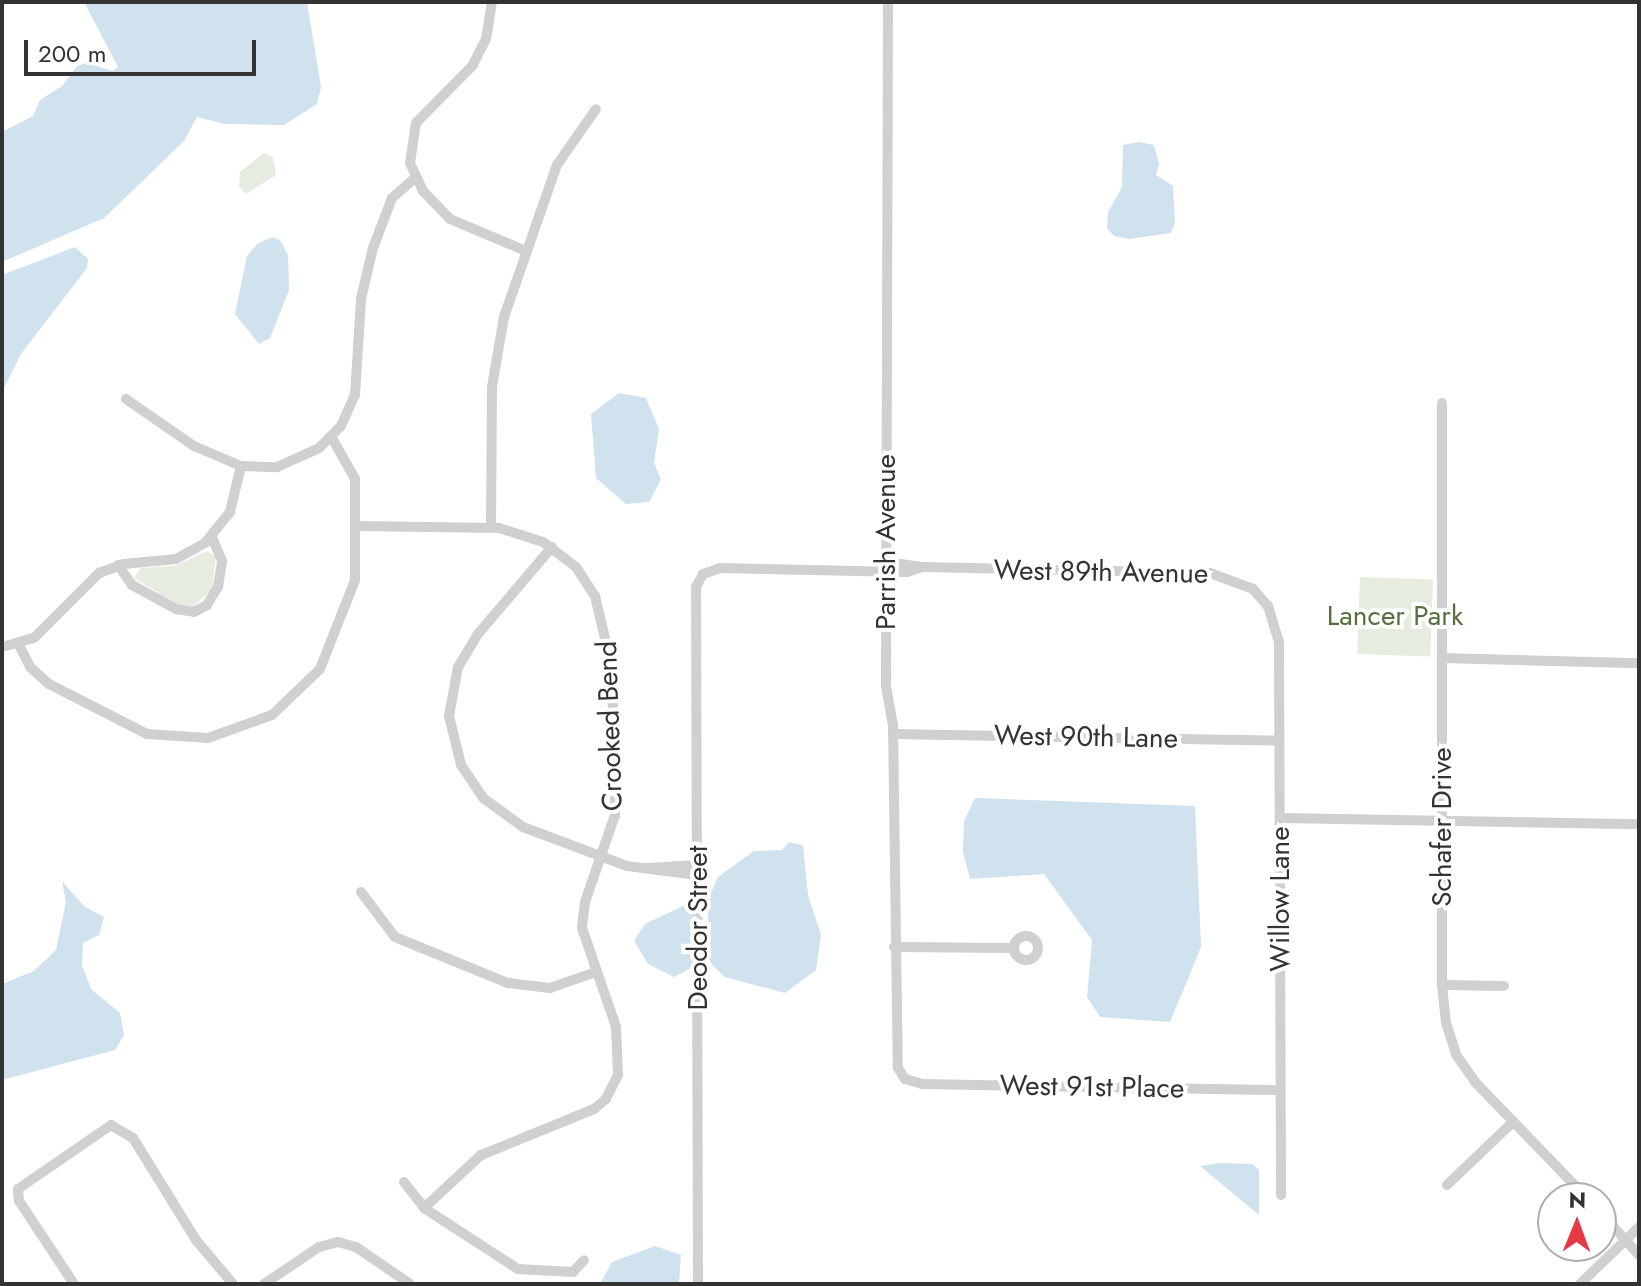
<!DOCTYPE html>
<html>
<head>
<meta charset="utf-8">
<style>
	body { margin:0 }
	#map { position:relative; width:1641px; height:1286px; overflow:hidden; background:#fff; font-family:Jost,sans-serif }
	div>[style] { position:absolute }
	.green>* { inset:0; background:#e6ecdf; transform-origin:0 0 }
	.water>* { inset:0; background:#cfe2ee }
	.minor>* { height:10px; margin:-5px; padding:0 5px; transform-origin:5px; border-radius:5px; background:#d0d0d0 }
	.minor>.ring { margin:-5px; padding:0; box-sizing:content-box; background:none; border:10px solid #d0d0d0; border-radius:50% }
	span { translate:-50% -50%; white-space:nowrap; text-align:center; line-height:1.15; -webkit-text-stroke:8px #fff; paint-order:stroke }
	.street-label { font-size:28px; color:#333 }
	.park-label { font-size:28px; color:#56703f }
	.frame { position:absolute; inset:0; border:4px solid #333; pointer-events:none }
	.north { position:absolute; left:1537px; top:1182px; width:80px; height:80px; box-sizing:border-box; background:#fff; border:2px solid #adadad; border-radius:50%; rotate:1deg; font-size:22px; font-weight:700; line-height:32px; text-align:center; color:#333 }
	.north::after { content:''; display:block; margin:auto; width:28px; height:36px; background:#e63946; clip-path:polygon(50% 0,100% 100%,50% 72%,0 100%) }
	.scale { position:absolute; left:24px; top:40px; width:232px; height:36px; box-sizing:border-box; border:4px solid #333; border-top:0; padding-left:10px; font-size:24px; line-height:28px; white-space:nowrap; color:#333; -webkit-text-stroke:6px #fff; paint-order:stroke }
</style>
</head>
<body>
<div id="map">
	<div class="green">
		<div style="clip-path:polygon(264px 153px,273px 157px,276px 175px,246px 194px,239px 186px,240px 172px)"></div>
		<div style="clip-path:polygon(207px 551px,216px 557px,212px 589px,193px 607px,175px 603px,134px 578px,141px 568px,175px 566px)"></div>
		<div style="left:1360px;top:577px;width:73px;height:77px;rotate:2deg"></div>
	</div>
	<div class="water">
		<div style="clip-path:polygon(84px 2px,307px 2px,321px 87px,317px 104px,284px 125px,225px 124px,197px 117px,184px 141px,104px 218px,2px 262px,2px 132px,33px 116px,40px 100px,62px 86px,77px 66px,86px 63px,113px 71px,118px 67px)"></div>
		<div style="clip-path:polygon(1139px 142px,1154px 145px,1159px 164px,1156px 175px,1173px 186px,1175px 223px,1171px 233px,1130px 239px,1114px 236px,1107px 228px,1108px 212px,1122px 187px,1123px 145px)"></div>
		<div style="clip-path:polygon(272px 237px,280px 240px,288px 255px,289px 290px,270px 338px,259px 344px,235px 314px,247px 256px,257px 244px)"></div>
		<div style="clip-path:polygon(75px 247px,88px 259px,87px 268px,21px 354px,2px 392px,2px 275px)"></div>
		<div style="clip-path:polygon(619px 393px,646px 398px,659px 429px,654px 463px,661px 480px,649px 502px,626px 504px,596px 478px,591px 414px)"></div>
		<div style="clip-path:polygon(975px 798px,1195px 806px,1201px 947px,1170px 1022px,1100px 1017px,1087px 997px,1092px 940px,1044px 874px,970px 879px,963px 852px,964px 821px)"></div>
		<div style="clip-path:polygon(789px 842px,803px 845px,808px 895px,821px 935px,816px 970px,785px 993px,725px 977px,713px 966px,708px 956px,708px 899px,718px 877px,754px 851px,782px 850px)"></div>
		<div style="clip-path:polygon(62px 881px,84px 906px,104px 917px,99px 935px,83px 943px,82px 965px,91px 989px,120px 1013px,124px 1035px,115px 1050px,2px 1080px,2px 984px,34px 971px,56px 950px,66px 902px)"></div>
		<div style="clip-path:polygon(685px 905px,693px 910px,693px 967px,674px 977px,648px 964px,634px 941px,645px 924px)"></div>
		<div style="clip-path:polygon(1220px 1163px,1253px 1164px,1259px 1170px,1259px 1215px,1200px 1166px)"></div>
		<div style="clip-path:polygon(655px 1246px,681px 1255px,679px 1284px,600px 1284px,612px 1262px)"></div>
	</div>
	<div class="minor">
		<div style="left:492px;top:2px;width:37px;rotate:99deg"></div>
		<div style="left:486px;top:39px;width:29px;rotate:117deg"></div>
		<div style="left:473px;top:65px;width:81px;rotate:134.5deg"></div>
		<div style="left:416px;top:123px;width:40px;rotate:98.5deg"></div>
		<div style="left:410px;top:163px;width:31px;rotate:65deg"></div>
		<div style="left:423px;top:191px;width:39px;rotate:46deg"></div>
		<div style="left:450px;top:219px;width:82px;rotate:22.8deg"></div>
		<div style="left:888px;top:2px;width:684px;rotate:90.17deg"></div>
		<div style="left:886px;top:686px;width:39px;rotate:80deg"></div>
		<div style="left:893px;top:724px;width:344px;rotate:89.2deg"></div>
		<div style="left:898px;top:1068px;width:13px;rotate:58deg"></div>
		<div style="left:905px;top:1079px;width:18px;rotate:16deg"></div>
		<div style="left:922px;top:1084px;width:358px;rotate:1deg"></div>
		<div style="left:126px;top:399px;width:83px;rotate:34.7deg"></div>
		<div style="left:194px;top:446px;width:51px;rotate:23.1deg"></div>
		<div style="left:241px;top:466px;width:36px;rotate:2deg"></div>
		<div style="left:277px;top:467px;width:46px;rotate:-24.3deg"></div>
		<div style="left:319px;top:448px;width:31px;rotate:-45deg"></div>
		<div style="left:341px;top:426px;width:34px;rotate:-66deg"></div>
		<div style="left:355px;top:395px;width:96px;rotate:-86.4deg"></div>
		<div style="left:361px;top:299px;width:52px;rotate:-76.8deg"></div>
		<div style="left:373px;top:248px;width:53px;rotate:-69.2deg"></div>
		<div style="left:392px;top:198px;width:30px;rotate:-41deg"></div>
		<div style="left:1442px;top:403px;width:582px;rotate:90deg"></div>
		<div style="left:1442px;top:985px;width:38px;rotate:84deg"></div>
		<div style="left:1446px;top:1023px;width:35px;rotate:72deg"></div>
		<div style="left:1457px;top:1056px;width:32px;rotate:55deg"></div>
		<div style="left:1475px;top:1082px;width:161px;rotate:46deg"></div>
		<div style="left:357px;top:526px;width:142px;rotate:0.8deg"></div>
		<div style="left:499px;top:528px;width:46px;rotate:17.7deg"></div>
		<div style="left:543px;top:542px;width:41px;rotate:37.1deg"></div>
		<div style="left:576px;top:567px;width:35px;rotate:57deg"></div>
		<div style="left:595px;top:596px;width:74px;rotate:76.7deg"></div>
		<div style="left:612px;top:668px;width:147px;rotate:88.8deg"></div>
		<div style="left:615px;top:815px;width:92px;rotate:109deg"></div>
		<div style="left:585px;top:902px;width:26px;rotate:97deg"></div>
		<div style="left:582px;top:928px;width:105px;rotate:71deg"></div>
		<div style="left:616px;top:1027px;width:48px;rotate:87.6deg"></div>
		<div style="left:618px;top:1075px;width:27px;rotate:117deg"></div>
		<div style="left:606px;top:1099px;width:16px;rotate:140deg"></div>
		<div style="left:594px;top:1109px;width:122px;rotate:157.8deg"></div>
		<div style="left:481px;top:1155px;width:78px;rotate:137.1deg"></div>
		<div style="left:491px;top:527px;width:140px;rotate:-89.6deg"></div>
		<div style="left:492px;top:387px;width:71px;rotate:-80.3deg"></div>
		<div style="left:504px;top:317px;width:161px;rotate:-70.8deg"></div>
		<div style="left:557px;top:165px;width:68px;rotate:-55.1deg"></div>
		<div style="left:552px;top:547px;width:114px;rotate:130.4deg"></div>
		<div style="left:478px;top:634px;width:39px;rotate:121deg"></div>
		<div style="left:458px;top:667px;width:50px;rotate:100.4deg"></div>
		<div style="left:449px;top:716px;width:50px;rotate:76.2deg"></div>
		<div style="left:461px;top:765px;width:40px;rotate:56deg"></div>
		<div style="left:483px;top:798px;width:49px;rotate:35.9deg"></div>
		<div style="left:523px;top:827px;width:111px;rotate:20.6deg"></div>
		<div style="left:627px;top:866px;width:71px;rotate:7.3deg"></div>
		<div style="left:118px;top:565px;width:24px;rotate:55deg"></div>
		<div style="left:132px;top:585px;width:50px;rotate:28.6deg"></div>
		<div style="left:176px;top:609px;width:18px;rotate:9deg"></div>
		<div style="left:194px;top:612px;width:15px;rotate:-28deg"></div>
		<div style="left:207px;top:605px;width:21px;rotate:-59deg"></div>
		<div style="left:218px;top:587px;width:26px;rotate:-81deg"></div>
		<div style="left:222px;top:561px;width:26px;rotate:-113deg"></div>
		<div style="left:922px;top:567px;width:288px;rotate:1.2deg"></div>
		<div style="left:1210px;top:573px;width:46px;rotate:20.4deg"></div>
		<div style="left:1253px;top:589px;width:23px;rotate:49deg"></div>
		<div style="left:1268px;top:606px;width:38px;rotate:73deg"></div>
		<div style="left:1279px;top:642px;width:553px;rotate:89.79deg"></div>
		<div style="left:19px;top:645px;width:25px;rotate:63deg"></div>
		<div style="left:30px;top:667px;width:25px;rotate:42deg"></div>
		<div style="left:49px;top:684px;width:110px;rotate:27deg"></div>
		<div style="left:147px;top:734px;width:61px;rotate:3.8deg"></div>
		<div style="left:208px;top:738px;width:68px;rotate:-19.8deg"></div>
		<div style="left:272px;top:715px;width:66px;rotate:-43.8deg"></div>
		<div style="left:320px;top:669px;width:96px;rotate:-68.5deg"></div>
		<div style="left:355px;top:580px;width:101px;rotate:-90deg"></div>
		<div style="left:355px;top:479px;width:47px;rotate:-119.3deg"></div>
		<div style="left:2px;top:647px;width:33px;rotate:-16deg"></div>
		<div style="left:34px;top:638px;width:92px;rotate:-45deg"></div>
		<div style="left:99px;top:573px;width:27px;rotate:-20deg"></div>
		<div style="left:124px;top:564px;width:52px;rotate:-5.5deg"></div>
		<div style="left:176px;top:559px;width:33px;rotate:-29deg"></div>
		<div style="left:205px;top:543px;width:40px;rotate:-51deg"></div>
		<div style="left:230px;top:512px;width:47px;rotate:-76.6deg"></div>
		<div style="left:1442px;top:658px;width:197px;rotate:1.5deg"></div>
		<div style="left:893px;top:734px;width:386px;rotate:1deg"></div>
		<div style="left:1280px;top:818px;width:359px;rotate:1deg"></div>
		<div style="left:648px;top:868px;width:49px;rotate:-3.5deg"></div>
		<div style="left:361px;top:892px;width:56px;rotate:52.9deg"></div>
		<div style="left:395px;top:937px;width:122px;rotate:22.2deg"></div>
		<div style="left:508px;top:983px;width:42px;rotate:6.8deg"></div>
		<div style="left:550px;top:988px;width:49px;rotate:-19.2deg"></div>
		<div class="ring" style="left:1014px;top:936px;width:14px;height:14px"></div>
		<div style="left:894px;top:947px;width:120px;rotate:0.5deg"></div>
		<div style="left:1442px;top:985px;width:62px;rotate:0.9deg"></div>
		<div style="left:404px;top:1182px;width:33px;rotate:52deg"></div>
		<div style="left:424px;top:1208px;width:112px;rotate:33deg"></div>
		<div style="left:518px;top:1269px;width:55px;rotate:3.1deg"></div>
		<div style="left:573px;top:1272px;width:16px;rotate:-47deg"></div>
		<div style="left:1447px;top:1185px;width:91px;rotate:-43.7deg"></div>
		<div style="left:1601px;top:1213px;width:57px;rotate:47.9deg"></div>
		<div style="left:74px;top:1284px;width:100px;rotate:-123.5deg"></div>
		<div style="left:19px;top:1201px;width:12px;rotate:-95deg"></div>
		<div style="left:18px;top:1189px;width:113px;rotate:-34.5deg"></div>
		<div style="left:111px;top:1125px;width:26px;rotate:31deg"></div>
		<div style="left:133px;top:1138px;width:120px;rotate:58.3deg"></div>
		<div style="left:196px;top:1240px;width:57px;rotate:49.9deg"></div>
		<div style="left:264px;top:1284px;width:66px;rotate:-33.9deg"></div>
		<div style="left:319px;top:1247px;width:20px;rotate:-15deg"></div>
		<div style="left:338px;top:1242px;width:19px;rotate:16deg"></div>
		<div style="left:356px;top:1247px;width:65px;rotate:34.4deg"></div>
		<div style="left:698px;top:1284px;width:697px;rotate:-90.16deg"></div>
		<div style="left:696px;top:587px;width:15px;rotate:-62deg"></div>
		<div style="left:703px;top:574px;width:18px;rotate:-19deg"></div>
		<div style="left:720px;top:568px;width:187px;rotate:1.2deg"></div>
		<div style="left:907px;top:572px;width:16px;rotate:-18deg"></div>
		<div style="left:922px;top:567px;width:36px;rotate:-172deg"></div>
		<div style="left:1580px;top:1284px;width:82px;rotate:-44deg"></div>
	</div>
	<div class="street-label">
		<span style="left:886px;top:542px;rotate:-90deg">Parrish Avenue</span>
		<span style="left:1101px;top:572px;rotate:1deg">West 89th Avenue</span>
		<span style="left:610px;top:726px;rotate:-92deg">Crooked Bend</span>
		<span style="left:1086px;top:737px;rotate:1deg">West 90th Lane</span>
		<span style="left:1442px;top:827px;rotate:-90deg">Schafer Drive</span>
		<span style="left:1280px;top:899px;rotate:-90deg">Willow Lane</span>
		<span style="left:698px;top:928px;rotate:-90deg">Deodor Street</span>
		<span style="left:1092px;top:1087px;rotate:1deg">West 91st Place</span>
	</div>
	<div class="park-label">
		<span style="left:1395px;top:616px">Lancer Park</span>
	</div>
	<div class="frame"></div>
	<div class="north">N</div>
	<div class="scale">200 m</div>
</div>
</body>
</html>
